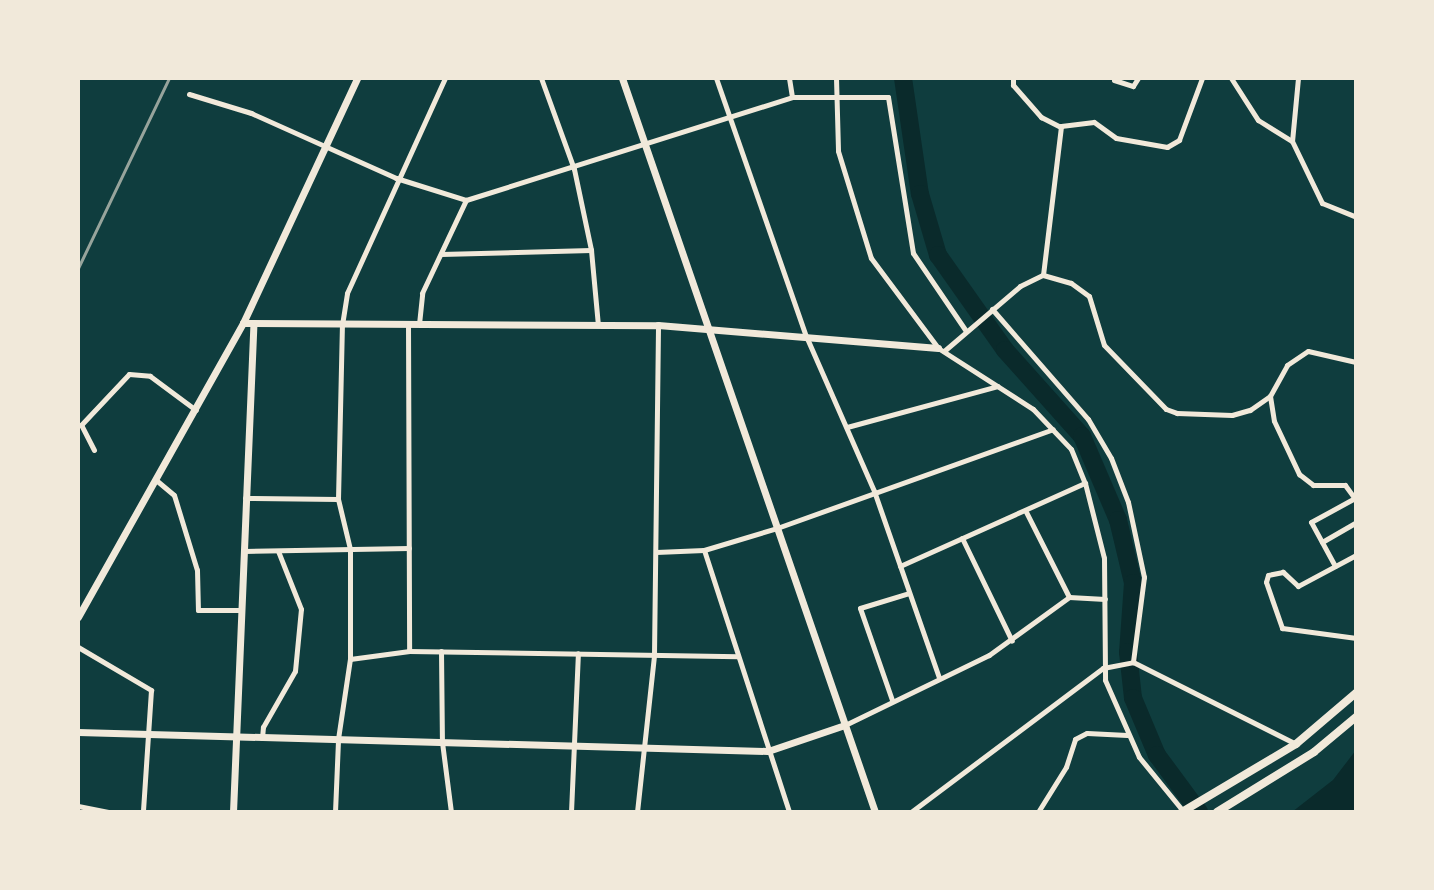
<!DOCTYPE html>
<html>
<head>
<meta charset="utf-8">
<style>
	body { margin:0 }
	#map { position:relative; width:1434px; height:890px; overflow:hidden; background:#0f3d3e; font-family:"Libre Baskerville",serif }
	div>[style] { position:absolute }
	.water>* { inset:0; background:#0a2a2b }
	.river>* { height:18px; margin:-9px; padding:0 9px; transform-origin:9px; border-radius:9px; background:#0a2a2b }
	.minor>* { height:5px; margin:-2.5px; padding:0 2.5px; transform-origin:2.5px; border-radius:2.5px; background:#f1e9da }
	.tertiary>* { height:7px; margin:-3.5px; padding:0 3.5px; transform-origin:3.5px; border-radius:3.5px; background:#f1e9da }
	.trunk>* { height:8px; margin:-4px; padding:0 4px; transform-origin:4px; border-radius:4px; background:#f1e9da }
	.rail>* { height:3px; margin:-1.5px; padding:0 1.5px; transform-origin:1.5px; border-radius:1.5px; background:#97a49c }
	span { translate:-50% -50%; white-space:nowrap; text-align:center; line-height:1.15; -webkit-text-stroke:4.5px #f1e9da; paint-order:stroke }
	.frame { position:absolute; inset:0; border:80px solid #f1e9da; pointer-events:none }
</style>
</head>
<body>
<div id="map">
	<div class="water">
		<div style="clip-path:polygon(1356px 750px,1356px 812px,1292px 812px,1333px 780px)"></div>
	</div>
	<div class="river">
		<div style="left:903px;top:78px;width:117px;rotate:81.7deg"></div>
		<div style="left:920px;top:194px;width:64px;rotate:73.6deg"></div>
		<div style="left:938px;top:255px;width:116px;rotate:54.8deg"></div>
		<div style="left:1005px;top:350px;width:115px;rotate:48.2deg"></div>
		<div style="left:1082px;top:436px;width:91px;rotate:66.8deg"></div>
		<div style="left:1118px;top:520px;width:65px;rotate:76.6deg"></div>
		<div style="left:1133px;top:583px;width:69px;rotate:94.1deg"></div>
		<div style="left:1128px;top:652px;width:46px;rotate:83.8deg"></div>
		<div style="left:1133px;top:698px;width:62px;rotate:67.2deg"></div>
		<div style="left:1157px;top:755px;width:71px;rotate:53.6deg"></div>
	</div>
	<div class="minor">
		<div style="left:541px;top:78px;width:97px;rotate:70.1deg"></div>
		<div style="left:574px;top:169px;width:83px;rotate:78.1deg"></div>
		<div style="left:591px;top:250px;width:75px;rotate:84.7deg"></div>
		<div style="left:716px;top:78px;width:273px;rotate:70.8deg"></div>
		<div style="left:806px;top:336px;width:169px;rotate:66.3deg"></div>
		<div style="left:874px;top:491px;width:198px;rotate:70.8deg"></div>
		<div style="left:789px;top:78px;width:19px;rotate:81deg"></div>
		<div style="left:836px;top:78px;width:73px;rotate:88.4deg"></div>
		<div style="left:838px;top:151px;width:112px;rotate:72.9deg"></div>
		<div style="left:871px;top:258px;width:112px;rotate:53.3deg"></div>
		<div style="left:938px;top:348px;width:113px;rotate:32.7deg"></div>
		<div style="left:1033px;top:409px;width:55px;rotate:46.5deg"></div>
		<div style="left:1071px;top:449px;width:37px;rotate:68deg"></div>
		<div style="left:1085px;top:483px;width:77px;rotate:75.8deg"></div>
		<div style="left:1104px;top:558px;width:122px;rotate:89.5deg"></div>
		<div style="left:1105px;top:680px;width:84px;rotate:66.2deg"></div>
		<div style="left:1139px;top:757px;width:70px;rotate:50.8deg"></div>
		<div style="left:1013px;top:78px;width:7px;rotate:90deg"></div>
		<div style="left:1013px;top:85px;width:43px;rotate:48.8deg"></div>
		<div style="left:1041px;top:117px;width:22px;rotate:27deg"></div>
		<div style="left:1231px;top:78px;width:50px;rotate:57.3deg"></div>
		<div style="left:1258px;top:120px;width:40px;rotate:32deg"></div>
		<div style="left:1298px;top:78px;width:63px;rotate:95.4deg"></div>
		<div style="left:1292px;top:141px;width:69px;rotate:64.2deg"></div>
		<div style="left:1322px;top:203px;width:37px;rotate:22deg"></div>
		<div style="left:1114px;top:80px;width:20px;rotate:18deg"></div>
		<div style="left:1133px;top:86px;width:9px;rotate:-58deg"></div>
		<div style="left:189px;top:94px;width:65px;rotate:17deg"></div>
		<div style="left:251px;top:113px;width:159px;rotate:24.1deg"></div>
		<div style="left:396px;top:178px;width:73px;rotate:17.4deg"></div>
		<div style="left:466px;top:200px;width:342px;rotate:-17.5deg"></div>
		<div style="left:792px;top:97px;width:96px"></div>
		<div style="left:888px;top:97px;width:158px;rotate:80.9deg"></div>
		<div style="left:913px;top:253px;width:94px;rotate:55.8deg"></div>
		<div style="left:441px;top:254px;width:150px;rotate:-1.5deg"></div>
		<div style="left:1043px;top:275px;width:150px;rotate:-83.1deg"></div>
		<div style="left:1061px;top:126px;width:33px;rotate:-7deg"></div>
		<div style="left:1094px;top:122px;width:27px;rotate:36deg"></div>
		<div style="left:1116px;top:138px;width:52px;rotate:10deg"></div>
		<div style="left:1167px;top:147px;width:14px;rotate:-30deg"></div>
		<div style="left:1179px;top:140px;width:66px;rotate:-69.6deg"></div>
		<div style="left:992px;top:309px;width:146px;rotate:48.9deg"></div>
		<div style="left:1088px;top:419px;width:45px;rotate:59.5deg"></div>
		<div style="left:1111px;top:458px;width:47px;rotate:68.9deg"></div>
		<div style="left:1128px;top:502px;width:77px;rotate:78deg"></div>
		<div style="left:1144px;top:577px;width:86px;rotate:97.4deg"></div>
		<div style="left:408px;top:324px;width:327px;rotate:89.8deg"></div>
		<div style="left:409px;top:651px;width:329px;rotate:0.9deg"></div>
		<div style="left:419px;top:324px;width:31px;rotate:-84deg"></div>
		<div style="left:422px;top:293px;width:103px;rotate:-64.7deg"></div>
		<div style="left:944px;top:351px;width:100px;rotate:-40.5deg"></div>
		<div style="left:1020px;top:286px;width:25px;rotate:-26deg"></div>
		<div style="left:1043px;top:275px;width:29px;rotate:16deg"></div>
		<div style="left:1071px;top:283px;width:22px;rotate:36deg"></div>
		<div style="left:1089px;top:296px;width:51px;rotate:73deg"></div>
		<div style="left:1104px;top:345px;width:89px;rotate:45.9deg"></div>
		<div style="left:1166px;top:409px;width:12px;rotate:20deg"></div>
		<div style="left:1177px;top:413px;width:55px;rotate:2.1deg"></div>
		<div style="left:1232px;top:415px;width:19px;rotate:-16deg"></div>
		<div style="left:1250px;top:410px;width:24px;rotate:-35deg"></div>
		<div style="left:1270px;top:396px;width:35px;rotate:-61deg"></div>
		<div style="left:1287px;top:365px;width:25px;rotate:-34deg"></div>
		<div style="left:1308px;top:351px;width:49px;rotate:12.9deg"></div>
		<div style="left:1270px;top:396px;width:25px;rotate:81deg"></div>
		<div style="left:1274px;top:421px;width:59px;rotate:64.7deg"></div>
		<div style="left:1299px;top:474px;width:18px;rotate:38deg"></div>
		<div style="left:1313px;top:485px;width:32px"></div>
		<div style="left:1345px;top:485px;width:19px;rotate:54deg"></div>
		<div style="left:847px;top:427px;width:156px;rotate:-15.2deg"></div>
		<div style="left:94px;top:450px;width:28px;rotate:-117deg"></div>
		<div style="left:81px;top:425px;width:70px;rotate:-46.7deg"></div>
		<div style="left:129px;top:374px;width:21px;rotate:5deg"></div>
		<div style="left:150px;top:376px;width:57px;rotate:36.5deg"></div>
		<div style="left:156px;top:480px;width:23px;rotate:40deg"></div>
		<div style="left:174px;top:495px;width:78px;rotate:73deg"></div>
		<div style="left:197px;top:570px;width:40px;rotate:88.6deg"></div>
		<div style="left:198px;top:610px;width:41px"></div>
		<div style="left:245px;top:498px;width:93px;rotate:0.6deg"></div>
		<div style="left:962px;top:538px;width:114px;rotate:64.1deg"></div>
		<div style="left:1322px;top:542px;width:39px;rotate:-30deg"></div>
		<div style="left:704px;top:550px;width:275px;rotate:72deg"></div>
		<div style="left:244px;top:551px;width:165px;rotate:-1deg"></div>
		<div style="left:656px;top:552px;width:48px;rotate:-2.4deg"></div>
		<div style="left:704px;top:550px;width:76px;rotate:-16.8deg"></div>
		<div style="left:777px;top:528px;width:293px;rotate:-19.7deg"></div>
		<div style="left:1356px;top:555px;width:66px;rotate:151.9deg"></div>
		<div style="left:1298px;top:586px;width:21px;rotate:-137deg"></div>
		<div style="left:1283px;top:572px;width:15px;rotate:169deg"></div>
		<div style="left:1268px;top:575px;width:7px;rotate:106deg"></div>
		<div style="left:1266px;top:582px;width:49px;rotate:70.8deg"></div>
		<div style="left:1282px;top:628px;width:75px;rotate:7.7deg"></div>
		<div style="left:900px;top:566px;width:203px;rotate:-24.2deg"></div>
		<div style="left:1335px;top:566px;width:50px;rotate:-118.6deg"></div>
		<div style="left:1311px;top:522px;width:50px;rotate:-28.6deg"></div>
		<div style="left:1069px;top:597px;width:36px;rotate:3deg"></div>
		<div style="left:78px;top:647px;width:85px;rotate:30.5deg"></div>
		<div style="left:151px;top:690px;width:122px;rotate:93.8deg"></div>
		<div style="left:441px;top:651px;width:91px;rotate:89.4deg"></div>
		<div style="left:442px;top:742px;width:71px;rotate:82.7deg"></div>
		<div style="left:350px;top:659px;width:60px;rotate:-7.7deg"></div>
		<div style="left:892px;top:700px;width:97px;rotate:-109.2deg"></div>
		<div style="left:860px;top:608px;width:51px;rotate:-17deg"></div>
		<div style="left:845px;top:725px;width:160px;rotate:-25.9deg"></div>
		<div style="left:989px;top:655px;width:99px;rotate:-35.9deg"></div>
		<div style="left:1069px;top:597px;width:97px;rotate:-116.8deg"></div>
		<div style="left:262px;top:738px;width:11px;rotate:-85deg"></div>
		<div style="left:263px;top:727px;width:64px;rotate:-60.3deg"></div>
		<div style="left:295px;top:671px;width:62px;rotate:-84.5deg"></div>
		<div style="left:301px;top:609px;width:62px;rotate:-111.6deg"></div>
		<div style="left:78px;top:806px;width:32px;rotate:11deg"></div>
		<div style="left:335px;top:812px;width:73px;rotate:-87.6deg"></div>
		<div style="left:338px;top:739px;width:81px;rotate:-81.5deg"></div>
		<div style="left:350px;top:659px;width:110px;rotate:-90deg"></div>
		<div style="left:350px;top:549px;width:51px;rotate:-103.5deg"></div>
		<div style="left:338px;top:499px;width:174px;rotate:-88.7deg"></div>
		<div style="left:342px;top:325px;width:32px;rotate:-81deg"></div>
		<div style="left:347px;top:293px;width:236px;rotate:-65.5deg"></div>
		<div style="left:571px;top:812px;width:159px;rotate:-87.5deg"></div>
		<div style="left:637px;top:812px;width:158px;rotate:-83.8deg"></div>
		<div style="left:654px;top:655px;width:330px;rotate:-89.3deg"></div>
		<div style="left:911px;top:812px;width:240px;rotate:-36.9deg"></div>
		<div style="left:1103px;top:668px;width:31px;rotate:-11deg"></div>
		<div style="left:1133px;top:662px;width:182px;rotate:26.7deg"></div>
		<div style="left:1038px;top:812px;width:53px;rotate:-58.1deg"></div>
		<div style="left:1066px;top:767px;width:29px;rotate:-72deg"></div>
		<div style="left:1075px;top:739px;width:13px;rotate:-27deg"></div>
		<div style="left:1087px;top:733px;width:40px;rotate:2.9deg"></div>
	</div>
	<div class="tertiary">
		<div style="left:622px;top:78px;width:776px;rotate:70.98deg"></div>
		<div style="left:243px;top:323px;width:415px;rotate:0.3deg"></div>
		<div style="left:658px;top:325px;width:281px;rotate:4.7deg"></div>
		<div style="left:78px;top:617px;width:337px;rotate:-60.7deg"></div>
		<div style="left:243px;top:323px;width:270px;rotate:-65deg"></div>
		<div style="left:78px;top:732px;width:690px;rotate:1.58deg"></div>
		<div style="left:768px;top:751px;width:81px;rotate:-18.7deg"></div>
		<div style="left:233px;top:812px;width:487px;rotate:-87.6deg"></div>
	</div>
	<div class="trunk">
		<div style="left:1182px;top:812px;width:133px;rotate:-30.8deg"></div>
		<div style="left:1296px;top:744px;width:79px;rotate:-40.4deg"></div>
		<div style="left:1217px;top:812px;width:114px;rotate:-31.7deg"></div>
		<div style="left:1314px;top:752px;width:55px;rotate:-39.8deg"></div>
	</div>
	<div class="rail">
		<div style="left:78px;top:268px;width:211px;rotate:-64.4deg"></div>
	</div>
	<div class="frame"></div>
</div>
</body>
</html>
